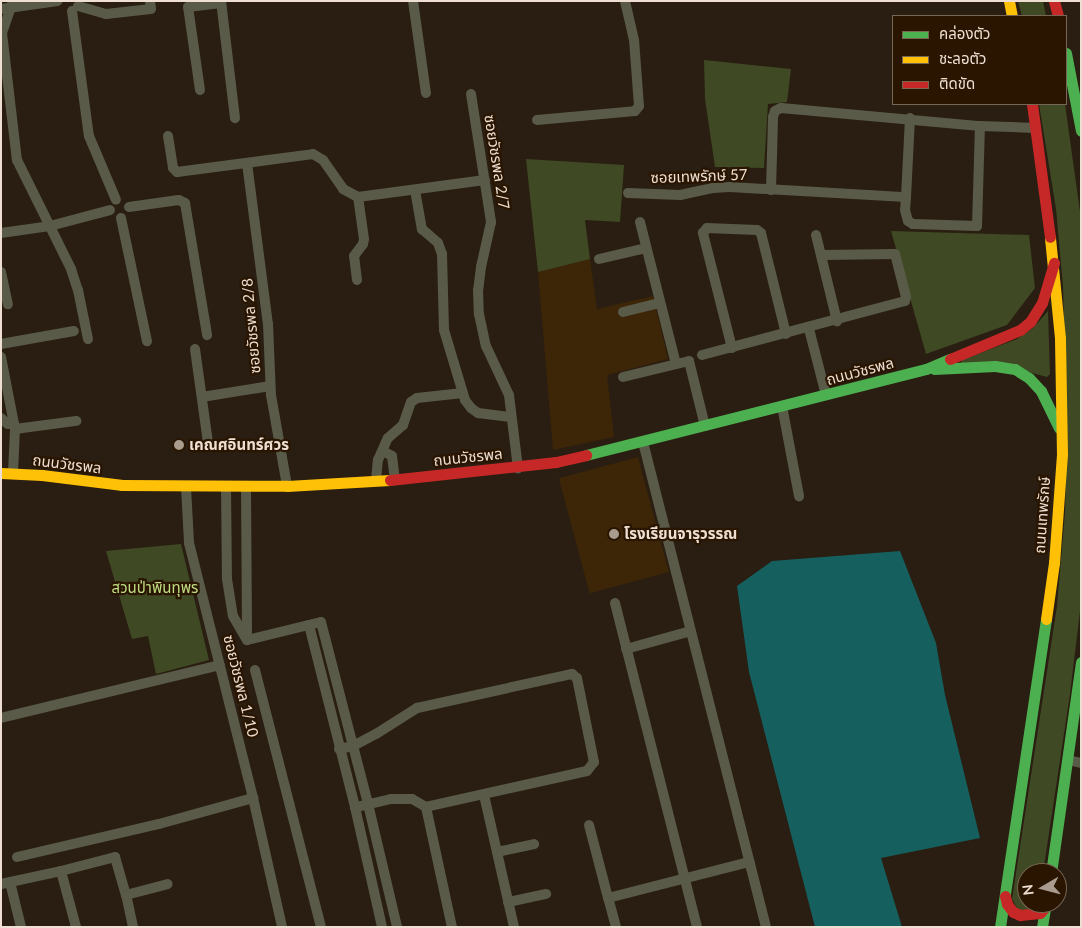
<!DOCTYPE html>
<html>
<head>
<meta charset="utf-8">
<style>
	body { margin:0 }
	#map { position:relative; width:1082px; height:928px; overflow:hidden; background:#291e11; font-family:Lato,"Noto Sans Thai",sans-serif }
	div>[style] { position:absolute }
	.built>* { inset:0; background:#3d2508; transform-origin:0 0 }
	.green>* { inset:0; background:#3f4923 }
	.water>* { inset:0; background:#165f5f }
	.street>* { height:10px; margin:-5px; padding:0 5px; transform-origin:5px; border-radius:5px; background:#5a5a49 }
	.fast>* { height:11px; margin:-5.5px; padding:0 5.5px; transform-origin:5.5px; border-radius:5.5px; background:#4caf50 }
	.slow>* { height:11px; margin:-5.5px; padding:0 5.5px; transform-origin:5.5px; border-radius:5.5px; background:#ffc107 }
	.jam>* { height:11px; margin:-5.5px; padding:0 5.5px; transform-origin:5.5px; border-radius:5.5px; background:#c62828 }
	.dots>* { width:14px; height:14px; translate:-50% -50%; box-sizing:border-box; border:2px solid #291500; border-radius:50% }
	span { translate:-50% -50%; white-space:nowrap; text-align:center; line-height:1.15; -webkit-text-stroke:4.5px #291500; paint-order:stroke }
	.street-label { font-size:15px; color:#eedfd2 }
	.poi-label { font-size:15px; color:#eedfd2; font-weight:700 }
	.left { translate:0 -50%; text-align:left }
	.park-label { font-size:15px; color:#c1de84 }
	.frame { position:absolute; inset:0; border:2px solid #eedfd2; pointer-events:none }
	.legend { position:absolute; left:892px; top:15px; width:175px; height:90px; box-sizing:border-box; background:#291500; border:1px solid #786654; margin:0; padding:6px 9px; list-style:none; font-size:15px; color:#eedfd2 }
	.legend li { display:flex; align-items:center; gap:10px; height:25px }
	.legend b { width:25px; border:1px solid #786654 }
	.north { position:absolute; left:1017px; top:863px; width:50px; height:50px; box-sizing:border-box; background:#291500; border:1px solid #786654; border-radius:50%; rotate:262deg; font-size:14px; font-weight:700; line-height:20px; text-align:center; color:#eedfd2 }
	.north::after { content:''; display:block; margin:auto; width:18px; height:22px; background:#a99b8e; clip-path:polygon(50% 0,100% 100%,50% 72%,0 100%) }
</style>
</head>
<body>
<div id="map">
	<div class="built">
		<div style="clip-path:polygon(590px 259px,597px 309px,653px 296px,668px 359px,607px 375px,614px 437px,553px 450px,538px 272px)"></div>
		<div style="left:638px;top:457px;width:119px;height:82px;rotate:75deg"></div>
	</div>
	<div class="green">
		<div style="clip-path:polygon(1018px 1px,1043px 1px,1046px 16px,1022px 16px)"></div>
		<div style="clip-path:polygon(704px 60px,791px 69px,787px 102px,768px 104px,764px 168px,715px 167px,705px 99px)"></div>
		<div style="clip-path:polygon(1039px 104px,1065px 104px,1081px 219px,1081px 603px,1070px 694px,1043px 873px,1027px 873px,1027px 903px,1039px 903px,1034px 911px,1018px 910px,1012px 899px,1057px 606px,1065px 512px,1067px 433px,1063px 286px,1056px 209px)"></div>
		<div style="clip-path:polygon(526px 159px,624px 165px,620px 222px,585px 220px,590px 259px,538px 272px)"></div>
		<div style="clip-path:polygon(891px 231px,1029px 235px,1035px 288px,1007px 325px,926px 354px)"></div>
		<div style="clip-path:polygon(1048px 311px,1050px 374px,1047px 377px,1032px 373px,961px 363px,962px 360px,1017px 339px,1033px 328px)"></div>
		<div style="clip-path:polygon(181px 544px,209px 660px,156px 674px,148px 636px,132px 639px,106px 551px)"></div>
	</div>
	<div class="water">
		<div style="clip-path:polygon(900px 551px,936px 643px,945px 695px,980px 838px,881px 858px,902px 927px,815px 927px,749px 672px,737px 586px,772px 561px)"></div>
	</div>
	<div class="street">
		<div style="left:13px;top:1px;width:34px;rotate:109deg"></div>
		<div style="left:2px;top:33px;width:128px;rotate:83.3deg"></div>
		<div style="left:17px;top:160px;width:122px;rotate:63.6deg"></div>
		<div style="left:71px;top:269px;width:22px;rotate:72deg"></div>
		<div style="left:78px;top:290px;width:50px;rotate:78.5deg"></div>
		<div style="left:221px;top:1px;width:118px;rotate:83.2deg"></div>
		<div style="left:413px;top:1px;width:93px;rotate:82deg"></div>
		<div style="left:78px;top:6px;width:29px;rotate:16deg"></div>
		<div style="left:106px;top:14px;width:45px;rotate:-6.3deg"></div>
		<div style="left:151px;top:9px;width:8px;rotate:-97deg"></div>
		<div style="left:1px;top:9px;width:57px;rotate:-8.1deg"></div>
		<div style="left:72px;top:11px;width:126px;rotate:82.3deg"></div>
		<div style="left:89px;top:136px;width:69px;rotate:67.1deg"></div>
		<div style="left:200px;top:90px;width:84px;rotate:-98.2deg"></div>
		<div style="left:188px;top:7px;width:33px;rotate:-7deg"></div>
		<div style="left:471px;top:94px;width:130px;rotate:81.1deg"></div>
		<div style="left:491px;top:222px;width:46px;rotate:102.5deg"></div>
		<div style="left:481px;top:267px;width:23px;rotate:97deg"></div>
		<div style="left:478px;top:290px;width:24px;rotate:88deg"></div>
		<div style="left:479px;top:314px;width:33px;rotate:78deg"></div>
		<div style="left:486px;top:346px;width:54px;rotate:64.9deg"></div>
		<div style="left:509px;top:395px;width:74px;rotate:83deg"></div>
		<div style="left:537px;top:120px;width:98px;rotate:-5.2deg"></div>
		<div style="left:635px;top:111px;width:6px;rotate:-51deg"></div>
		<div style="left:639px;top:106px;width:66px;rotate:-94.3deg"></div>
		<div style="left:634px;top:40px;width:40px;rotate:-103deg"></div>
		<div style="left:168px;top:136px;width:32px;rotate:81deg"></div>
		<div style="left:173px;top:168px;width:6px;rotate:45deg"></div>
		<div style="left:177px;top:172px;width:137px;rotate:-7.5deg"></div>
		<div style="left:313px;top:154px;width:12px;rotate:31deg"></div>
		<div style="left:323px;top:160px;width:35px;rotate:55deg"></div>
		<div style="left:343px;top:189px;width:17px;rotate:28deg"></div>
		<div style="left:358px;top:197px;width:128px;rotate:-7.6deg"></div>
		<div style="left:247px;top:163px;width:162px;rotate:82.6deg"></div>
		<div style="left:268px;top:324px;width:71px;rotate:87.6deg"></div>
		<div style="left:271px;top:395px;width:92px;rotate:80deg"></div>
		<div style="left:415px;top:190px;width:40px;rotate:80deg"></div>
		<div style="left:422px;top:229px;width:21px;rotate:41deg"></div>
		<div style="left:438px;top:243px;width:12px;rotate:70deg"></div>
		<div style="left:442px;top:254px;width:76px;rotate:88.5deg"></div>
		<div style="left:444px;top:330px;width:73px;rotate:73.3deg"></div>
		<div style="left:465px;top:400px;width:10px;rotate:53deg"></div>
		<div style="left:471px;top:408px;width:9px;rotate:36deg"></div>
		<div style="left:478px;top:413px;width:33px;rotate:7deg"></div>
		<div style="left:771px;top:190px;width:73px;rotate:-88.4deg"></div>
		<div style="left:773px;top:117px;width:6px;rotate:-72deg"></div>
		<div style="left:775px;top:111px;width:7px;rotate:-27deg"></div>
		<div style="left:781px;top:108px;width:200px;rotate:5.2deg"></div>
		<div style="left:980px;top:126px;width:56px;rotate:2deg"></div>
		<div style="left:628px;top:193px;width:52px;rotate:2.2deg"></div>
		<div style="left:680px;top:195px;width:33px;rotate:-12deg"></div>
		<div style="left:712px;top:188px;width:18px;rotate:-3deg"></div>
		<div style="left:730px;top:187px;width:176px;rotate:3.3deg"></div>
		<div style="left:906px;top:197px;width:79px;rotate:-87.1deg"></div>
		<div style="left:906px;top:197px;width:13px;rotate:94deg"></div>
		<div style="left:905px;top:210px;width:11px;rotate:75deg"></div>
		<div style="left:908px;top:221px;width:6px;rotate:31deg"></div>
		<div style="left:913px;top:224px;width:64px;rotate:1.8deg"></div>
		<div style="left:977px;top:226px;width:100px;rotate:-88.3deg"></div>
		<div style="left:129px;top:207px;width:50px;rotate:-8deg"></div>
		<div style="left:179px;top:200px;width:7px;rotate:27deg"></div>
		<div style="left:185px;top:203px;width:134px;rotate:80.5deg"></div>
		<div style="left:121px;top:218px;width:126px;rotate:78.1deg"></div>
		<div style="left:640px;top:222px;width:146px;rotate:75.8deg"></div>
		<div style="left:1px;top:233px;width:49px;rotate:-8.1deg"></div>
		<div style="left:50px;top:226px;width:62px;rotate:-14.9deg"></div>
		<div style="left:816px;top:235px;width:89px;rotate:76.3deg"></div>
		<div style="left:599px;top:259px;width:48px;rotate:-13.2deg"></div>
		<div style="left:1px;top:272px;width:33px;rotate:78deg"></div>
		<div style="left:357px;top:280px;width:24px;rotate:-97deg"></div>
		<div style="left:354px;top:256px;width:15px;rotate:-53deg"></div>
		<div style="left:363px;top:244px;width:5px;rotate:-79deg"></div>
		<div style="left:364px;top:239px;width:42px;rotate:-98.1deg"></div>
		<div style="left:623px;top:312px;width:38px;rotate:-14deg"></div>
		<div style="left:809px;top:329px;width:68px;rotate:75.6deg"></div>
		<div style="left:1px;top:344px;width:74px;rotate:-10.1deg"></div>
		<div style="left:732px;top:348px;width:119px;rotate:-104.2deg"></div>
		<div style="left:703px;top:233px;width:6px;rotate:-51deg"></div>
		<div style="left:707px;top:228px;width:50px;rotate:2.3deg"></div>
		<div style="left:757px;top:230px;width:5px;rotate:37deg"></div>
		<div style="left:761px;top:233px;width:104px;rotate:76.1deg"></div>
		<div style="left:195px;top:349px;width:95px;rotate:82.1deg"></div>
		<div style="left:702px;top:355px;width:210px;rotate:-14.9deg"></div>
		<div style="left:905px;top:301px;width:4px;rotate:-76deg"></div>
		<div style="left:906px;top:297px;width:44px;rotate:-104.3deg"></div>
		<div style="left:895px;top:254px;width:72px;rotate:179.2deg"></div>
		<div style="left:1px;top:357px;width:73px;rotate:79deg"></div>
		<div style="left:15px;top:429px;width:44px;rotate:92.6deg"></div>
		<div style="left:623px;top:377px;width:68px;rotate:-13.6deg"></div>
		<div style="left:689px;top:361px;width:67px;rotate:76.2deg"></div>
		<div style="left:202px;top:397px;width:69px;rotate:-9.2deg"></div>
		<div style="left:782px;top:406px;width:92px;rotate:79.3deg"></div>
		<div style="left:1px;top:418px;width:9px;rotate:41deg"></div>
		<div style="left:8px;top:424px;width:6px"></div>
		<div style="left:15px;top:429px;width:62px;rotate:-7.5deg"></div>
		<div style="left:643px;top:442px;width:500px;rotate:75.77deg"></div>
		<div style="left:383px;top:451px;width:10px;rotate:29deg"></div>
		<div style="left:392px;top:456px;width:23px;rotate:83deg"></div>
		<div style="left:376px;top:481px;width:21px;rotate:-85deg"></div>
		<div style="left:378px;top:460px;width:24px;rotate:-66deg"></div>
		<div style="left:388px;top:438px;width:20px;rotate:-41deg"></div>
		<div style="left:403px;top:425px;width:24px;rotate:-71deg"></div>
		<div style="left:411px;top:402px;width:7px;rotate:-34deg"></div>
		<div style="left:417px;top:398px;width:46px;rotate:-6.2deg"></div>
		<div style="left:186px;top:487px;width:56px;rotate:86.9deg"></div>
		<div style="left:189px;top:543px;width:263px;rotate:75.9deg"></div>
		<div style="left:253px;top:798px;width:132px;rotate:77.3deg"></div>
		<div style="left:226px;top:487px;width:92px;rotate:89.4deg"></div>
		<div style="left:227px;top:579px;width:37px;rotate:81deg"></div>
		<div style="left:233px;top:616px;width:28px;rotate:60deg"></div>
		<div style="left:246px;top:487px;width:152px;rotate:89.6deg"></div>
		<div style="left:615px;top:603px;width:334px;rotate:75.8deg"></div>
		<div style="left:309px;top:625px;width:188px;rotate:75.8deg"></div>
		<div style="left:355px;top:807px;width:123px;rotate:77.3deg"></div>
		<div style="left:247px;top:640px;width:76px;rotate:-13.7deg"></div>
		<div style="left:321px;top:622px;width:188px;rotate:75.5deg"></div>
		<div style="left:368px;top:804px;width:126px;rotate:76.7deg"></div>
		<div style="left:626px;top:649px;width:67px;rotate:-15.5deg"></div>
		<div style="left:255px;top:670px;width:265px;rotate:75.6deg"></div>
		<div style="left:1px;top:718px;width:225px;rotate:-13.6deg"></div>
		<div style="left:339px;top:749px;width:14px;rotate:-12deg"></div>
		<div style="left:353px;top:746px;width:26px;rotate:-28deg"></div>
		<div style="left:376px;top:734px;width:49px;rotate:-32.4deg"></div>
		<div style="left:417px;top:708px;width:159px;rotate:-12.4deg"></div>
		<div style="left:572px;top:674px;width:6px;rotate:39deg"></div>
		<div style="left:577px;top:678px;width:86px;rotate:78.6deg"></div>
		<div style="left:594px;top:762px;width:11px;rotate:128deg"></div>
		<div style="left:587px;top:771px;width:165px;rotate:167.4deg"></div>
		<div style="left:426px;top:807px;width:16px;rotate:-150deg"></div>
		<div style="left:412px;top:799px;width:21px;rotate:180deg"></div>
		<div style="left:391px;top:799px;width:37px;rotate:167deg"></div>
		<div style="left:1068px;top:760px;width:13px;rotate:13deg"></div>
		<div style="left:484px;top:795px;width:135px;rotate:77.2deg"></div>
		<div style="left:426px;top:807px;width:123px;rotate:77.8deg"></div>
		<div style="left:589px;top:825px;width:75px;rotate:75.4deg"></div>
		<div style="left:497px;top:852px;width:38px;rotate:-12deg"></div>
		<div style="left:17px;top:857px;width:146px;rotate:-13.1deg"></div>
		<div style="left:159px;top:824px;width:98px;rotate:-15.5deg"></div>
		<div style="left:10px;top:882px;width:46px;rotate:76.3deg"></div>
		<div style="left:1px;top:884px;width:61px;rotate:-12.2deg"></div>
		<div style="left:508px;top:902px;width:39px;rotate:-12deg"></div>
		<div style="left:76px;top:927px;width:58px;rotate:-105deg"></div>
		<div style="left:61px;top:871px;width:56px;rotate:-14.5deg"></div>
		<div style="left:115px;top:857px;width:40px;rotate:74deg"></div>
		<div style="left:133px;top:927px;width:33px;rotate:-102deg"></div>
		<div style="left:126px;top:895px;width:43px;rotate:-14.7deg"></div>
		<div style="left:616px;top:927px;width:30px;rotate:-105deg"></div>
		<div style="left:608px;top:898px;width:146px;rotate:-14.3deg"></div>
	</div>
	<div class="fast">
		<div style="left:1066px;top:53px;width:79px;rotate:79.1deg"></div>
		<div style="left:934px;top:369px;width:61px;rotate:-2.8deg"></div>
		<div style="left:995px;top:366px;width:20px;rotate:9deg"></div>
		<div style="left:1015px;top:369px;width:17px;rotate:33deg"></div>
		<div style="left:1029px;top:378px;width:18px;rotate:47deg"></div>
		<div style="left:1041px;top:391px;width:41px;rotate:64.1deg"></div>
		<div style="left:586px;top:455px;width:351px;rotate:-14.2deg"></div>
		<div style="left:926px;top:369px;width:26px;rotate:-23deg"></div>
		<div style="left:1051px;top:873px;width:213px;rotate:-81.9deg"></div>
		<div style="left:1000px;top:927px;width:311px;rotate:-81.5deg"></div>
		<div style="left:1042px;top:927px;width:24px;rotate:-81deg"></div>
	</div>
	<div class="slow">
		<div style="left:1009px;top:1px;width:15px;rotate:79deg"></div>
		<div style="left:1px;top:473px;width:41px;rotate:2.8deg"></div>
		<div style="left:42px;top:475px;width:81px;rotate:7.1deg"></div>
		<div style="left:122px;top:485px;width:165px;rotate:0.3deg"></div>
		<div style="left:287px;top:486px;width:103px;rotate:-3.3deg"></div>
		<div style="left:1046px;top:619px;width:57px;rotate:-81.9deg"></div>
		<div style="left:1054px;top:563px;width:109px;rotate:-85.8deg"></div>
		<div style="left:1062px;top:454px;width:116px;rotate:-91deg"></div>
		<div style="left:1060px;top:338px;width:101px;rotate:-95.7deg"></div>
	</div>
	<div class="jam">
		<div style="left:1054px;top:1px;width:16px;rotate:75deg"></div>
		<div style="left:1032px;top:104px;width:134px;rotate:82.3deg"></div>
		<div style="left:950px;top:359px;width:76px;rotate:-22.5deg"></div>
		<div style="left:1020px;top:330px;width:13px;rotate:-39deg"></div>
		<div style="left:1030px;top:322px;width:22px;rotate:-58deg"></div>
		<div style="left:1042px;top:303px;width:42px;rotate:-73.3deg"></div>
		<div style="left:390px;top:480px;width:167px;rotate:-6.2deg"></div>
		<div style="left:556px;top:462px;width:31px;rotate:-13deg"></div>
		<div style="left:1005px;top:896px;width:8px;rotate:76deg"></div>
		<div style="left:1007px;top:904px;width:10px;rotate:53deg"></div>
		<div style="left:1013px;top:912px;width:8px;rotate:23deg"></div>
		<div style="left:1020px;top:915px;width:20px;rotate:-6deg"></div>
		<div style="left:1040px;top:913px;width:8px;rotate:-50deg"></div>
	</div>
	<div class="dots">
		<div style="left:179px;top:445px;background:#a99b8e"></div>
		<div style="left:614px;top:534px;background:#a99b8e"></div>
	</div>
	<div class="street-label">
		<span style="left:497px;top:162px;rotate:81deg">ซอยวัชรพล 2/7</span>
		<span style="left:699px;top:176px;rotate:-2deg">ซอยเทพรักษ์ 57</span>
		<span style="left:251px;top:326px;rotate:-95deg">ซอยวัชรพล 2/8</span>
		<span style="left:860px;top:371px;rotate:-15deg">ถนนวัชรพล</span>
		<span style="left:468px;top:457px;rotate:-6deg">ถนนวัชรพล</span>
		<span style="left:67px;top:464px;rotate:7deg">ถนนวัชรพล</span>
		<span style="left:1042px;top:515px;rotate:-86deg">ถนนเทพรักษ์</span>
		<span style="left:241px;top:686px;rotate:76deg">ซอยวัชรพล 1/10</span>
	</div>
	<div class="poi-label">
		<span class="left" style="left:189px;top:445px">เคณศอินทร์ศวร</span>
		<span class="left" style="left:624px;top:534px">โรงเรียนจารุวรรณ</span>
	</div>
	<div class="park-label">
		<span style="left:155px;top:588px">สวนป่าพินทุพร</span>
	</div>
	<div class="frame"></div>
	<ul class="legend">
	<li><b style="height:6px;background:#4caf50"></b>คล่องตัว</li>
	<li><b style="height:6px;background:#ffc107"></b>ชะลอตัว</li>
	<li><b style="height:6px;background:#c62828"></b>ติดขัด</li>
	</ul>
	<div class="north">N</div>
</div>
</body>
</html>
